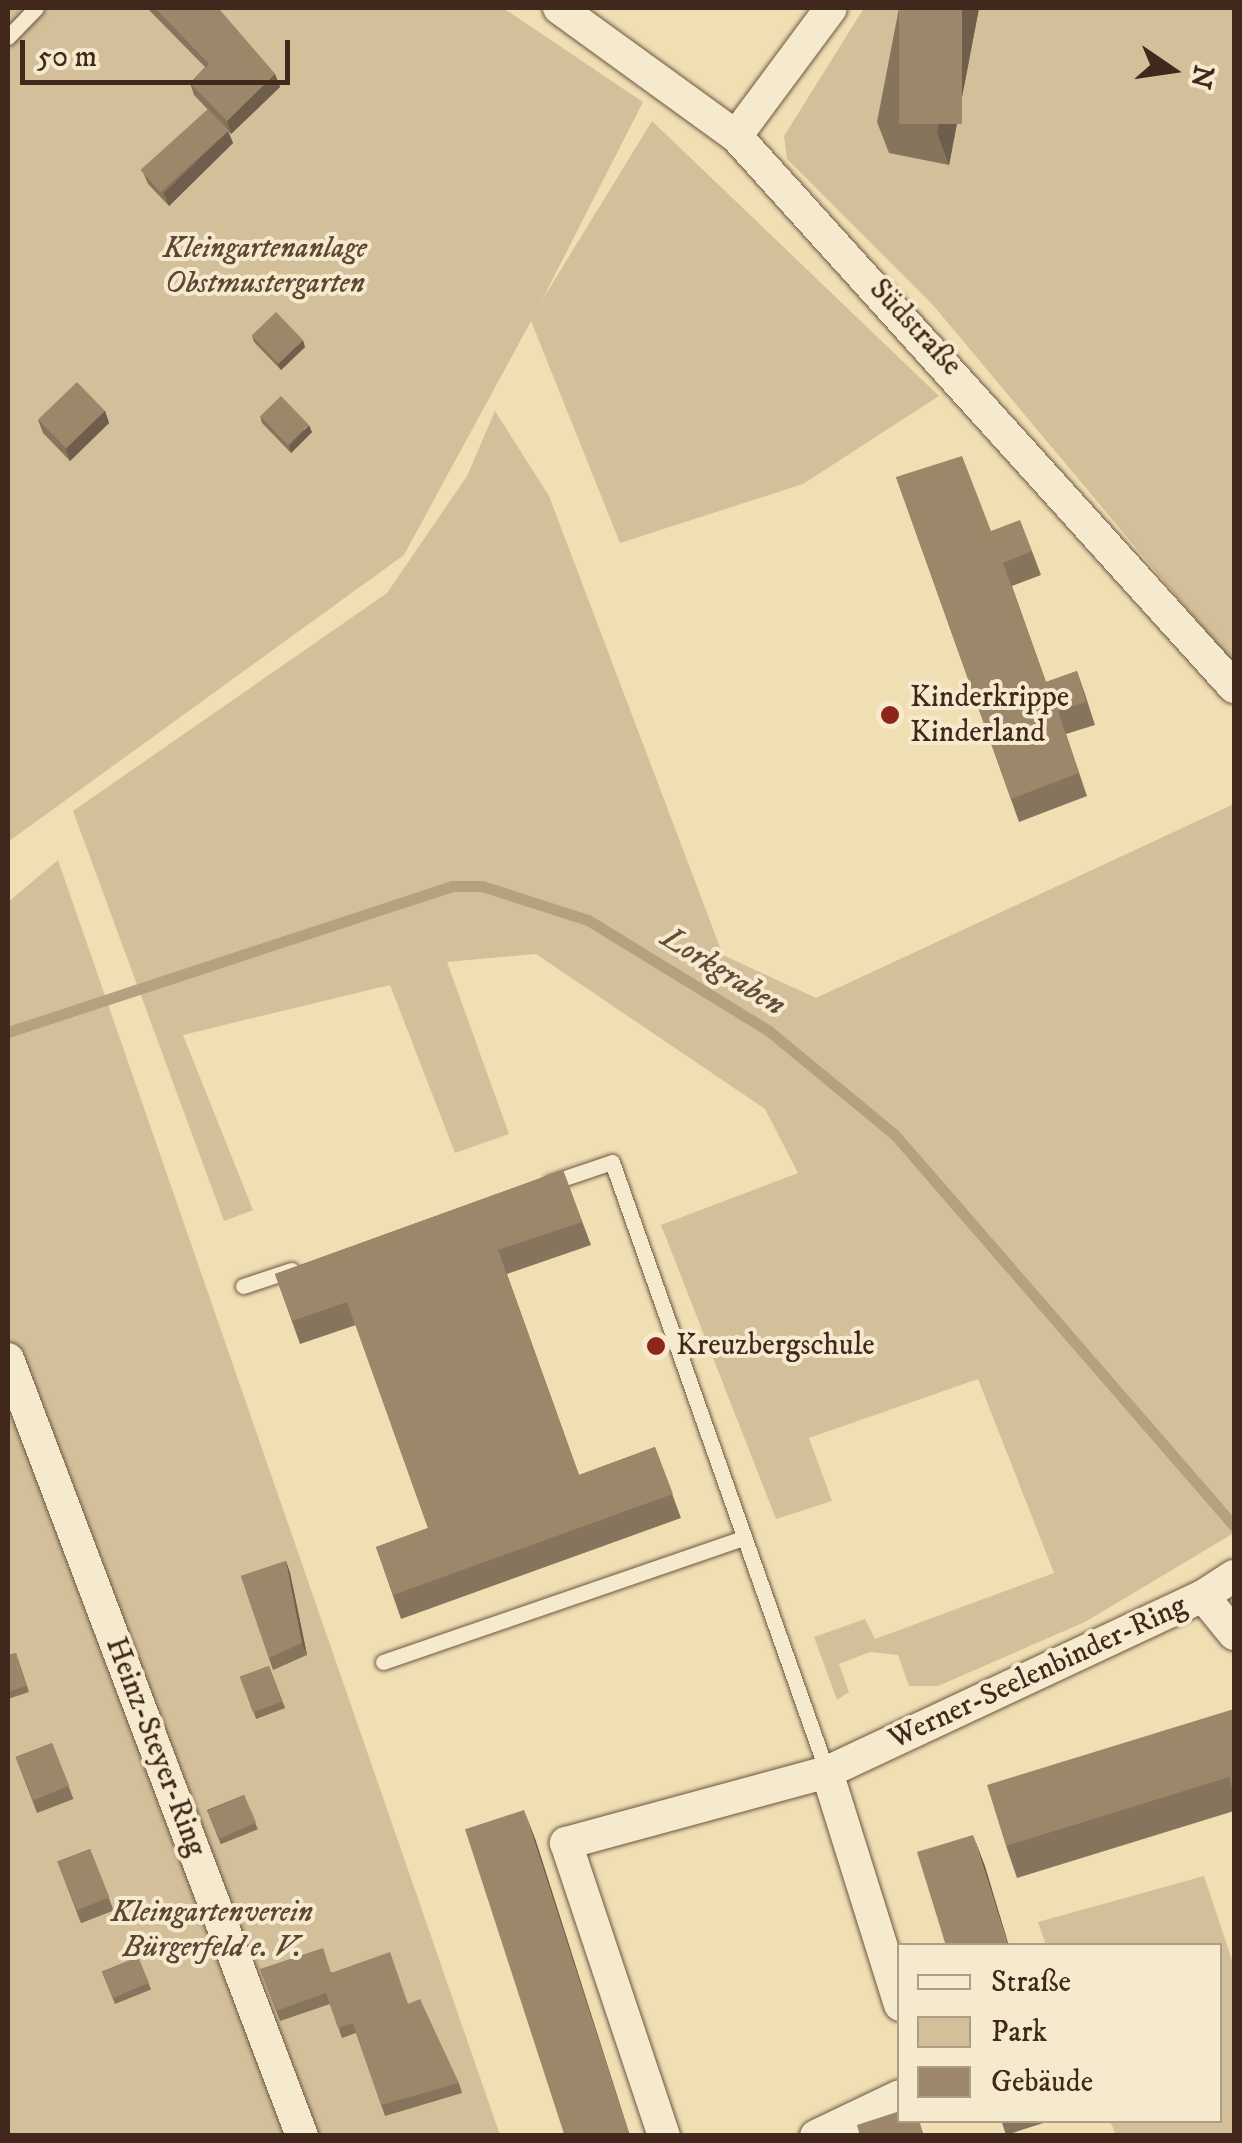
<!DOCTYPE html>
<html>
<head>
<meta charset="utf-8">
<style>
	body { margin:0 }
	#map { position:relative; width:1242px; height:2143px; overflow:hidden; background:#f1dfb4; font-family:"IM FELL DW Pica",serif }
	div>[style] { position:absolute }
	.green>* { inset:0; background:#d3c09a }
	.stream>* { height:11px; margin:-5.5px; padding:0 5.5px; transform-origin:5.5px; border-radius:5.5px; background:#b5a180 }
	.roads { filter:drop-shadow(0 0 2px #6d5642) drop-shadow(0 0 2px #6d5642) }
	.lane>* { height:15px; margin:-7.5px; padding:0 7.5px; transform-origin:7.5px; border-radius:7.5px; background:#f6eace }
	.street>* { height:32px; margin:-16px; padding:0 16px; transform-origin:16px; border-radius:16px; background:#f6eace }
	.wall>* { inset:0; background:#87745c; transform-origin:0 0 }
	.shaded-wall>* { inset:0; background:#6e5e4b }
	.building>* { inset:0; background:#9d876b; transform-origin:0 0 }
	.dots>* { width:28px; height:28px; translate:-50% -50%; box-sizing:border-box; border:5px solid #f6eace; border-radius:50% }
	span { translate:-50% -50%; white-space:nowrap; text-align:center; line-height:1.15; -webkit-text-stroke:8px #f6eace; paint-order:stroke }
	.park-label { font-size:30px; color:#5e4635; font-style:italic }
	.street-label { font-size:30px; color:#41281c }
	.poi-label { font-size:30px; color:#41281c }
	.left { translate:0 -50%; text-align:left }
	.water-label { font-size:32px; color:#644c3a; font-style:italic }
	.frame { position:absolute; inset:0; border:10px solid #41281c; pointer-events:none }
	.legend { position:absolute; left:897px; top:1943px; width:325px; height:180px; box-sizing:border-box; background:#f6eace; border:2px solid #ae9c87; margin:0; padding:12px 18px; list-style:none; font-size:30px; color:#41281c }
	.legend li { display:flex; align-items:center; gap:20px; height:50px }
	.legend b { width:50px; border:2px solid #ae9c87 }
	.north { position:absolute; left:1122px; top:20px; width:100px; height:100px; -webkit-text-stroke:8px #f6eace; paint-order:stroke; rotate:103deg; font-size:28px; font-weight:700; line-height:40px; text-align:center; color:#41281c }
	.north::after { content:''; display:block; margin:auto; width:35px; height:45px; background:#41281c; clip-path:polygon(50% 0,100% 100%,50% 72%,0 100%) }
	.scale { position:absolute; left:20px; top:40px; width:270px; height:45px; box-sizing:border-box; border:5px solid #41281c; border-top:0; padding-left:12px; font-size:30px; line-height:35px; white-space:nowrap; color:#41281c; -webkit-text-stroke:8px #f6eace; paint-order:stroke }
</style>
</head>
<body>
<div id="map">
	<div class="green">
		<div style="clip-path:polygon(8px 8px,503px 8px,643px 102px,541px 302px,652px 121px,939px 396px,803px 484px,620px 543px,531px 321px,404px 555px,8px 842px)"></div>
		<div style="clip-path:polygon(864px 8px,1234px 8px,1234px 665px,932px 304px,787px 159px,784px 136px)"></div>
		<div style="clip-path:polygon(495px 411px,549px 496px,723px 955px,816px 998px,1234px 804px,1234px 1533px,1085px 1622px,938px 1686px,909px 1686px,898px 1655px,870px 1652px,839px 1664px,849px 1692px,837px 1700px,814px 1637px,865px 1619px,875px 1639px,1054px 1573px,978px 1379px,809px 1438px,832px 1501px,776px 1519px,661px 1225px,798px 1173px,765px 1109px,536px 954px,447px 962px,509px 1134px,455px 1153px,390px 985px,183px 1035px,253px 1210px,224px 1221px,73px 811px,387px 593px,467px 476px)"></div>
		<div style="clip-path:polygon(58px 860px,500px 2135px,8px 2136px,8px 902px)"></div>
		<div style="clip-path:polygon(1204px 1876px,1234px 1966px,1234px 2135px,1116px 2135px,1110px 2121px,1220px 2120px,1220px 1946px,1046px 1945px,1038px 1922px)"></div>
	</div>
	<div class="stream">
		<div style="left:8px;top:1032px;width:466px;rotate:-18.2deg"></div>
		<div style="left:451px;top:886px;width:31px"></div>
		<div style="left:482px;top:886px;width:111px;rotate:17.8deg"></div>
		<div style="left:588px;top:920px;width:212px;rotate:31.5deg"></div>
		<div style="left:769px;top:1031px;width:163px;rotate:39.5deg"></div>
		<div style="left:895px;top:1135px;width:517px;rotate:49.07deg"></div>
	</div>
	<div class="roads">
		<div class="lane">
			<div style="left:8px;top:37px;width:40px;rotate:-46deg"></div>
			<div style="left:550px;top:1183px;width:65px;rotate:-18.7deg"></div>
			<div style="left:612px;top:1162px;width:647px;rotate:70.58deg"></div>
			<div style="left:243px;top:1286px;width:51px;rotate:-18.4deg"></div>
			<div style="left:383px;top:1662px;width:379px;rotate:-19deg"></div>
		</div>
		<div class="street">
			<div style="left:559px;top:8px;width:218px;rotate:35.9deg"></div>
			<div style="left:736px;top:136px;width:743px;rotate:47.89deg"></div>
			<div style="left:736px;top:136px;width:159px;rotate:-53.4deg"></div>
			<div style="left:8px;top:1359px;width:831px;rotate:69.27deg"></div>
			<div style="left:1203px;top:1596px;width:37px;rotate:-33deg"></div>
			<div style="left:827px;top:1772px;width:244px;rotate:72.6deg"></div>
			<div style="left:664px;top:2136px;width:309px;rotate:-108.5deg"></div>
			<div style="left:566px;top:1843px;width:270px;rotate:-15.2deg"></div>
			<div style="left:827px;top:1772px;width:415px;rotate:-25.1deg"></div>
			<div style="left:1203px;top:1596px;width:49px;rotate:50.8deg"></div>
			<div style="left:816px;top:2136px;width:93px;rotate:-25.5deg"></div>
		</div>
	</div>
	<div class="wall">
		<div style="clip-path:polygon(147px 8px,218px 8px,275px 74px,280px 87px,231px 134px,194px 95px,190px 83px,205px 67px)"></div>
		<div style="clip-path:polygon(899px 8px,979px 8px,949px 165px,889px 153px,877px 122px)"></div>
		<div style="clip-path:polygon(228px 131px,233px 143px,169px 206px,148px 184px,143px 172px)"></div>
		<div style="clip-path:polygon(252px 336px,305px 347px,281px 370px,254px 342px)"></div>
		<div style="clip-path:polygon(105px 411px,109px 423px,70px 461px,43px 433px,38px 420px)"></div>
		<div style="clip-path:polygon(260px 416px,312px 432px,291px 453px,262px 423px)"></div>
		<div style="clip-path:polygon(896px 477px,991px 531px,1032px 551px,1041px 575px,1012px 586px,1046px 682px,1077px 671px,1085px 694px,1095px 725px,1066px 734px,1087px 796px,1019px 822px)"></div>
		<div style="clip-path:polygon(563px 1170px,591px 1245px,507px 1274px,579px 1475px,655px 1447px,681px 1518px,401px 1619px,376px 1547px,428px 1528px,356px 1325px,300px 1344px,275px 1274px)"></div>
		<div style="clip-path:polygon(286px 1561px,290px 1573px,307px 1655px,273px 1670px,241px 1576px)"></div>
		<div style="clip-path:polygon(16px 1653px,29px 1692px,8px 1699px,8px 1655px)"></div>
		<div style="left:269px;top:1666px;width:45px;height:31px;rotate:69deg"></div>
		<div style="clip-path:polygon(1234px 1709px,1234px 1811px,1017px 1878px,1006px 1846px)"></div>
		<div style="left:52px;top:1743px;width:60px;height:39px;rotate:69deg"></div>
		<div style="left:244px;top:1795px;width:37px;height:40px;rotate:68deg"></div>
		<div style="left:90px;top:1849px;width:66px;height:35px;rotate:69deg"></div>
		<div style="left:138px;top:1957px;width:35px;height:39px;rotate:68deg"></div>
		<div style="clip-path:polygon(260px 1969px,331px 1972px,408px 2003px,459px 2083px,462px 2093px,385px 2116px,356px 2033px,342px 2038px,330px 2004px,280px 2021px)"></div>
		<div style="clip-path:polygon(1001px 2120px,1053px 2120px,1006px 2135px)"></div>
	</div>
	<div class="shaded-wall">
		<div style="clip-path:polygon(962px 8px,979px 8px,949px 165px,937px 133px)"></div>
		<div style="clip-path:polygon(275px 74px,280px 87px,231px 134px,227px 121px)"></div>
		<div style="clip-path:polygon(228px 131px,233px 143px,169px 206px,164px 193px)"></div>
		<div style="clip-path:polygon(303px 340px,305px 347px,281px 370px,278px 364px)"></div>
		<div style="clip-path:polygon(105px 411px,109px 423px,70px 461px,66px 449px)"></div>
		<div style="clip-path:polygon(309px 425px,312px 432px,291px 453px,289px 446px)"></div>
		<div style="clip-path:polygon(286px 1561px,290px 1573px,307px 1655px,302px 1643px)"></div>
		<div style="clip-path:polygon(524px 1810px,536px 1841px,630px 2136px,629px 2136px)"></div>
		<div style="clip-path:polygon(973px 1835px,985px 1866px,1009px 1946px,1008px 1946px)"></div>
	</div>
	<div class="building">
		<div style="clip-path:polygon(155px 8px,218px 8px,275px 74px,227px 121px,190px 83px,209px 64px)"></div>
		<div style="left:899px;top:8px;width:63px;height:116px"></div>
		<div style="left:208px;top:109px;width:30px;height:91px;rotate:48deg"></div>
		<div style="left:276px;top:312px;width:39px;height:34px;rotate:46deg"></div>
		<div style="left:77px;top:382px;width:40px;height:54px;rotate:46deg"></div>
		<div style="left:281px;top:396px;width:40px;height:29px;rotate:46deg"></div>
		<div style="clip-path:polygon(962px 456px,991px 531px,1020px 520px,1032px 551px,1003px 563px,1046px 682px,1077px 671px,1086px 702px,1058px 711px,1079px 773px,1011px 799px,896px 477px)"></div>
		<div style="clip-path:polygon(563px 1170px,582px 1222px,498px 1250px,579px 1475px,655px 1447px,673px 1494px,393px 1595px,376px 1547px,428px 1528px,347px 1302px,292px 1321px,275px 1274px)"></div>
		<div style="clip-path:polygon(286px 1561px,302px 1643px,269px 1658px,241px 1576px)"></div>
		<div style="clip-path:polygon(16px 1653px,26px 1686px,8px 1692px,8px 1655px)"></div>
		<div style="left:269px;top:1666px;width:38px;height:31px;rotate:70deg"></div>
		<div style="clip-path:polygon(1234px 1709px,1234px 1796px,1229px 1777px,1006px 1846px,987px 1785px)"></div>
		<div style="left:52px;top:1743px;width:46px;height:39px;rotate:68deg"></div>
		<div style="left:244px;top:1795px;width:30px;height:40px;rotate:66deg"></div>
		<div style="left:524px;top:1810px;width:342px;height:62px;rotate:72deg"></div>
		<div style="clip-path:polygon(973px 1835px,1008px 1946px,946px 1946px,917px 1852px)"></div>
		<div style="left:90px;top:1849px;width:52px;height:35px;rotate:68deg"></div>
		<div style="clip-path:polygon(323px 1948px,331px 1973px,390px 1952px,408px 2004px,420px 1999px,459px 2083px,381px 2105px,353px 2023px,338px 2028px,326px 1993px,276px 2011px,260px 1969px)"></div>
		<div style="left:138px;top:1957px;width:28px;height:39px;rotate:67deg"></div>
		<div style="clip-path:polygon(900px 2111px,900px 2120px,919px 2120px,924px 2136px,860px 2136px,857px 2125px)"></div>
	</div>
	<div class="dots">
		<div style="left:890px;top:715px;background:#8f2418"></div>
		<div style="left:656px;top:1346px;background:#8f2418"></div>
	</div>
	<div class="park-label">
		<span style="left:265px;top:266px">Kleingartenanlage<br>Obstmustergarten</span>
		<span style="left:212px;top:1930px">Kleingartenverein<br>Bürgerfeld e. V.</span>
	</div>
	<div class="street-label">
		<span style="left:915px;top:328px;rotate:47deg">Südstraße</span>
		<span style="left:1038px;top:1673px;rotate:-25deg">Werner-Seelenbinder-Ring</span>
		<span style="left:155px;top:1747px;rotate:69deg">Heinz-Steyer-Ring</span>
	</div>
	<div class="poi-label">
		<span class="left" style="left:910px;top:715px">Kinderkrippe<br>Kinderland</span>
		<span class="left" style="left:676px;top:1346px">Kreuzbergschule</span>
	</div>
	<div class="water-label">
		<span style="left:723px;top:972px;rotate:32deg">Lorkgraben</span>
	</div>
	<div class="frame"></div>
	<ul class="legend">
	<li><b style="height:12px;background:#f6eace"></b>Straße</li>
	<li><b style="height:28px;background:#d3c09a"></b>Park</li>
	<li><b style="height:28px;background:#9d876b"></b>Gebäude</li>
	</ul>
	<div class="north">N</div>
	<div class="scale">50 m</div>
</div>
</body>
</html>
